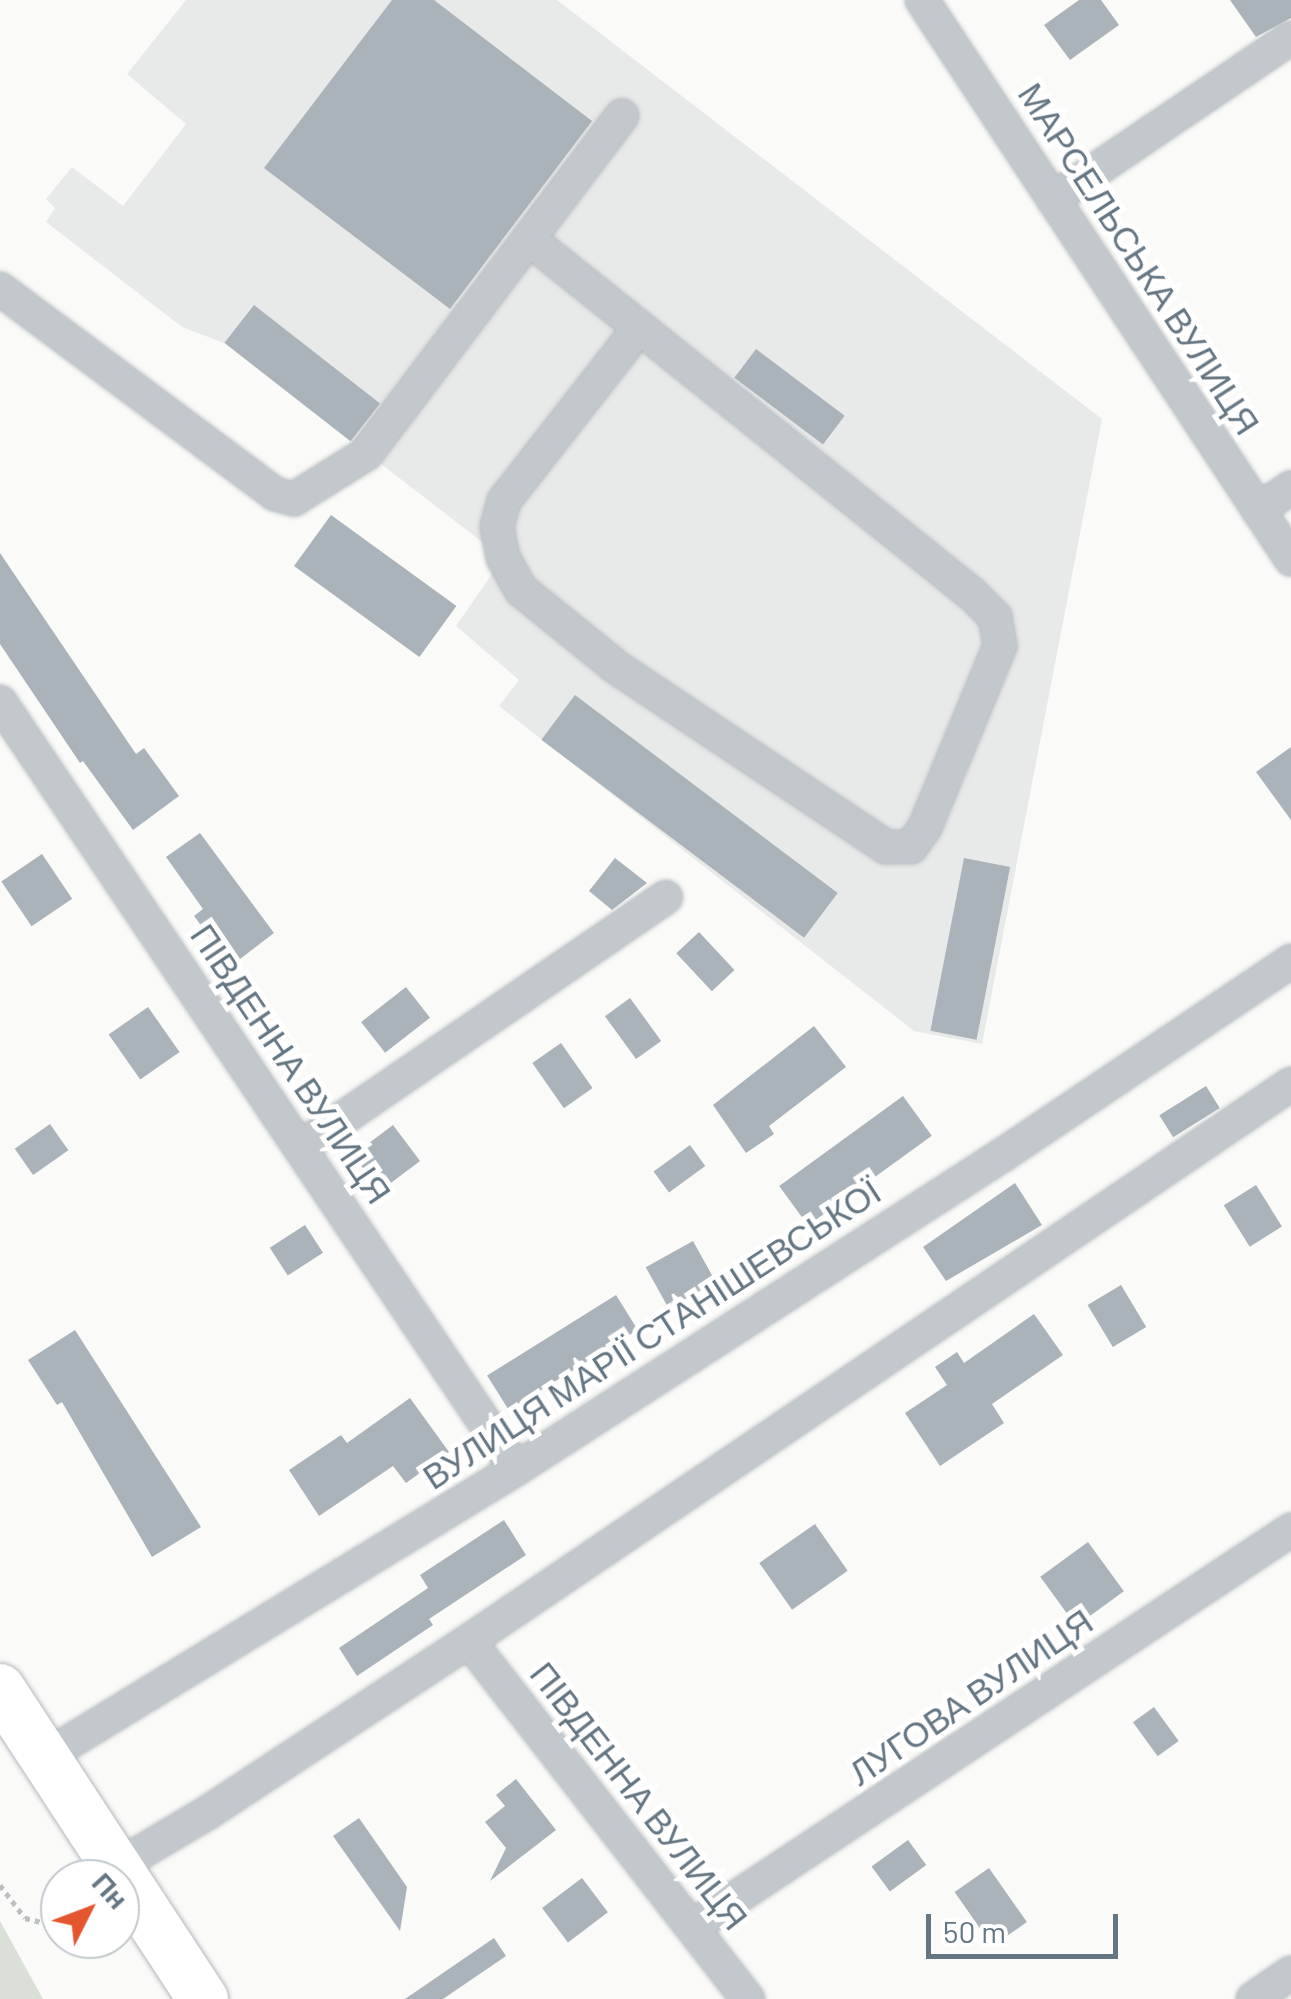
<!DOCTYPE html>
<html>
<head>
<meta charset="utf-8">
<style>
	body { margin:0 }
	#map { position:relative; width:1291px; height:1999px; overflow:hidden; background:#fafaf8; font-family:Barlow,sans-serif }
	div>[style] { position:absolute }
	.built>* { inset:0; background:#e8e9e9 }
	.green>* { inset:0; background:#dadfd7 }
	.building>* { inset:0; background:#aab3b9; transform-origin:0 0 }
	.path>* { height:5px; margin-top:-2.5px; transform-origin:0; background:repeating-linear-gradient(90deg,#bbbfc2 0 5px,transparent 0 10px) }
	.roads { filter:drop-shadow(0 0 2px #b4b9bd) drop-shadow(0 0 2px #b4b9bd) }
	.minor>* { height:32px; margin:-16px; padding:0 16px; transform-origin:16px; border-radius:16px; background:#c3c8cc }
	.highway>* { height:50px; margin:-25px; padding:0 25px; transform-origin:25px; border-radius:25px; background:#fff }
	span { translate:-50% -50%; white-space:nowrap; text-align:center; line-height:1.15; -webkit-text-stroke:10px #fff; paint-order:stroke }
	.street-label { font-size:35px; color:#657683 }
	.north { position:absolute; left:40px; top:1859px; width:100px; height:100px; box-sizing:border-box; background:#fff; border:2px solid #c1c8cd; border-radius:50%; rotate:48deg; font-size:28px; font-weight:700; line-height:40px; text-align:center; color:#657683 }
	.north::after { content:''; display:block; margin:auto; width:35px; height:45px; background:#e4572e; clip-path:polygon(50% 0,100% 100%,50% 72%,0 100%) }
	.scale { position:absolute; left:926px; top:1914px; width:192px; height:45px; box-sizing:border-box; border:5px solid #657683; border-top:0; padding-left:12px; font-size:30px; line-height:35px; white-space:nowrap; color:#657683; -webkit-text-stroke:8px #fff; paint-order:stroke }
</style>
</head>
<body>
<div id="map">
	<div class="built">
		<div style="clip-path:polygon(186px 0,557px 0,1102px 419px,982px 1044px,914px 1031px,499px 706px,519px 680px,456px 626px,503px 558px,224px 343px,182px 327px,46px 222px,55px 208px,46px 199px,72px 167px,123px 206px,186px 124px,127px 74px)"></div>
	</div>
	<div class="green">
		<div style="clip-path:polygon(0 1921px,43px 1999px,0 1999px)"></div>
	</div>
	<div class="building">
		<div style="clip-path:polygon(392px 0,434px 0,592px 121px,450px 309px,264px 168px)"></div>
		<div style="clip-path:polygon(1079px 0,1101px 0,1119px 25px,1070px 60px,1044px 25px)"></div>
		<div style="clip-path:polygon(1230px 0,1291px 0,1291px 18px,1256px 37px)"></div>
		<div style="left:254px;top:305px;width:160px;height:48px;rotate:38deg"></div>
		<div style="left:756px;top:349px;width:111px;height:36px;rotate:37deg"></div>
		<div style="left:331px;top:515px;width:155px;height:63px;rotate:36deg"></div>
		<div style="clip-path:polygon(0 553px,136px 754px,144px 748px,179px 796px,133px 830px,83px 761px,80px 763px,0 644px)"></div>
		<div style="left:575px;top:695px;width:329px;height:56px;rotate:37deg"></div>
		<div style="clip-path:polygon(1291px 747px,1291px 820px,1256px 772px)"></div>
		<div style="clip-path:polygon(200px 833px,274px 933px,231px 966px,194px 916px,203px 909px,166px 857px)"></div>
		<div style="left:42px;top:854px;width:54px;height:49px;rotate:56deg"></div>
		<div style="clip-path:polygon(615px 858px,647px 883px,612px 910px,589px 891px)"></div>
		<div style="left:964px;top:858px;width:47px;height:176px;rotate:11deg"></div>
		<div style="left:699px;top:932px;width:52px;height:31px;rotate:47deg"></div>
		<div style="left:406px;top:987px;width:39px;height:57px;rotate:52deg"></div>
		<div style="left:630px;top:998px;width:53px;height:31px;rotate:54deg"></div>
		<div style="left:148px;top:1007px;width:55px;height:48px;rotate:55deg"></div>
		<div style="clip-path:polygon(814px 1026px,846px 1067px,769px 1126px,774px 1134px,746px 1153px,713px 1105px)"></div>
		<div style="left:561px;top:1043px;width:55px;height:35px;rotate:55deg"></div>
		<div style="left:1206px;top:1086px;width:26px;height:55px;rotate:58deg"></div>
		<div style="left:903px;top:1096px;width:49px;height:153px;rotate:54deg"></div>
		<div style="left:50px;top:1124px;width:32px;height:43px;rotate:55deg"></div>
		<div style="left:393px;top:1125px;width:45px;height:50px;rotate:53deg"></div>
		<div style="left:690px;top:1145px;width:26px;height:45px;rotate:54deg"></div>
		<div style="clip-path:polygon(1015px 1183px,1042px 1225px,946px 1281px,923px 1247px)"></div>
		<div style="left:1256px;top:1185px;width:49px;height:38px;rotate:58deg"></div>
		<div style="left:305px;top:1225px;width:33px;height:42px;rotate:57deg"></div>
		<div style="left:693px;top:1241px;width:47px;height:54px;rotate:61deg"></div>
		<div style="left:1121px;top:1285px;width:49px;height:39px;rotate:59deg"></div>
		<div style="left:616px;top:1295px;width:41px;height:152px;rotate:58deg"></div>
		<div style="clip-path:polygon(1034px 1314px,1063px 1355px,992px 1404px,1004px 1423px,940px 1466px,905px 1413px,947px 1385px,935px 1367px,957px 1352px,964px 1363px)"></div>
		<div style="clip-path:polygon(75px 1330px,201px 1527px,152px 1557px,62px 1402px,57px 1405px,28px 1360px)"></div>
		<div style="clip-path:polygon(410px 1398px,449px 1452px,406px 1483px,393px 1466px,319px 1516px,289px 1470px,341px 1435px,347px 1443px)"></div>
		<div style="clip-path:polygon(504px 1520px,526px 1555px,429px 1619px,433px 1625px,357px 1676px,339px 1648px,428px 1588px,420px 1575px)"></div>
		<div style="left:815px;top:1524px;width:57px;height:68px;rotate:55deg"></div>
		<div style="left:1088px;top:1542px;width:61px;height:59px;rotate:54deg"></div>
		<div style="left:1154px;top:1707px;width:42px;height:26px;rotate:54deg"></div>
		<div style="clip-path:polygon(516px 1779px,556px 1830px,490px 1881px,506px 1848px,485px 1822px,505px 1806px,496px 1795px)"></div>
		<div style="clip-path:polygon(359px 1818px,407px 1887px,400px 1931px,333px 1836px)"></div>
		<div style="left:908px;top:1840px;width:31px;height:45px;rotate:54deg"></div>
		<div style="left:989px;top:1868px;width:66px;height:42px;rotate:55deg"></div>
		<div style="left:582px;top:1878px;width:43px;height:50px;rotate:53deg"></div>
		<div style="clip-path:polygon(494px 1938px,506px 1956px,443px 1999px,405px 1999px)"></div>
	</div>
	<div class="path">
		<div style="left:0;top:1885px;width:41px;rotate:52.9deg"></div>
		<div style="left:25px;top:1918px;width:36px;rotate:14deg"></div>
		<div style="left:106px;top:1939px;width:17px;rotate:13deg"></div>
	</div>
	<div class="roads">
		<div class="minor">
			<div style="left:922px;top:0;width:670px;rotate:56.57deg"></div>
			<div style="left:1053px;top:199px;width:287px;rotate:-34.1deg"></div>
			<div style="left:529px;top:239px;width:568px;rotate:38.71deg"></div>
			<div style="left:972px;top:594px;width:33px;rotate:45deg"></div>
			<div style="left:995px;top:617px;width:29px;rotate:80deg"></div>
			<div style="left:1000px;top:646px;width:196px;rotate:112.5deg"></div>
			<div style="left:925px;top:827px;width:24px;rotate:125deg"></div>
			<div style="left:911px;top:847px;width:25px;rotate:180deg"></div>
			<div style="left:886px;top:847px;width:326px;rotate:-146.3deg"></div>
			<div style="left:615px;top:666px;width:121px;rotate:-141deg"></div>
			<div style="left:521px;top:590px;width:37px;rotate:-119deg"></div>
			<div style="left:503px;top:558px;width:32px;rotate:-101deg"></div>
			<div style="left:497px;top:527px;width:27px;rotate:-75deg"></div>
			<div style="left:504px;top:501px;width:219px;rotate:-52deg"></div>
			<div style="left:0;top:289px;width:343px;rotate:36.7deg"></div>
			<div style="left:275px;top:494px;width:20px;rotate:15deg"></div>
			<div style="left:294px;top:499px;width:85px;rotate:-32deg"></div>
			<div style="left:366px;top:454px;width:424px;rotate:-52.9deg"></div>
			<div style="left:1258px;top:510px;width:40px;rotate:-34deg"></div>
			<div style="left:0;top:702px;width:924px;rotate:56.07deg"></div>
			<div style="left:301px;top:1147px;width:442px;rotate:-34.4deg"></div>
			<div style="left:469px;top:1641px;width:454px;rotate:52.1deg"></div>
			<div style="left:45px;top:1757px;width:552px;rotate:-31.44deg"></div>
			<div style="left:516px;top:1469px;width:581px;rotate:-32.84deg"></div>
			<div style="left:1004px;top:1154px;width:346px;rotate:-33.9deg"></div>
			<div style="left:116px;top:1867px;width:106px;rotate:-30.7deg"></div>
			<div style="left:207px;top:1813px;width:313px;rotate:-33.3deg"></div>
			<div style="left:469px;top:1641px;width:993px;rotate:-34.12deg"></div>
			<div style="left:692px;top:1927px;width:719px;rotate:-33.54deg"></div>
			<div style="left:1253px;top:1999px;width:46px;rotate:-34.4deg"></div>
		</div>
		<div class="highway">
			<div style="left:0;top:1689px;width:371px;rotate:56.8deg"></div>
		</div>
	</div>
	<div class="street-label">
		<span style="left:1140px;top:258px;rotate:57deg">МАРСЕЛЬСЬКА ВУЛИЦЯ</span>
		<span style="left:292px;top:1063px;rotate:56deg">ПІВДЕННА ВУЛИЦЯ</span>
		<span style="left:651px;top:1333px;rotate:-33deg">ВУЛИЦЯ МАРІЇ СТАНІШЕВСЬКОЇ</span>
		<span style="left:970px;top:1696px;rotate:-34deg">ЛУГОВА ВУЛИЦЯ</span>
		<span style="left:640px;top:1795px;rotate:52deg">ПІВДЕННА ВУЛИЦЯ</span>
	</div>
	<div class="north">Пн</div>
	<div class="scale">50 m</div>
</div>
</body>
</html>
